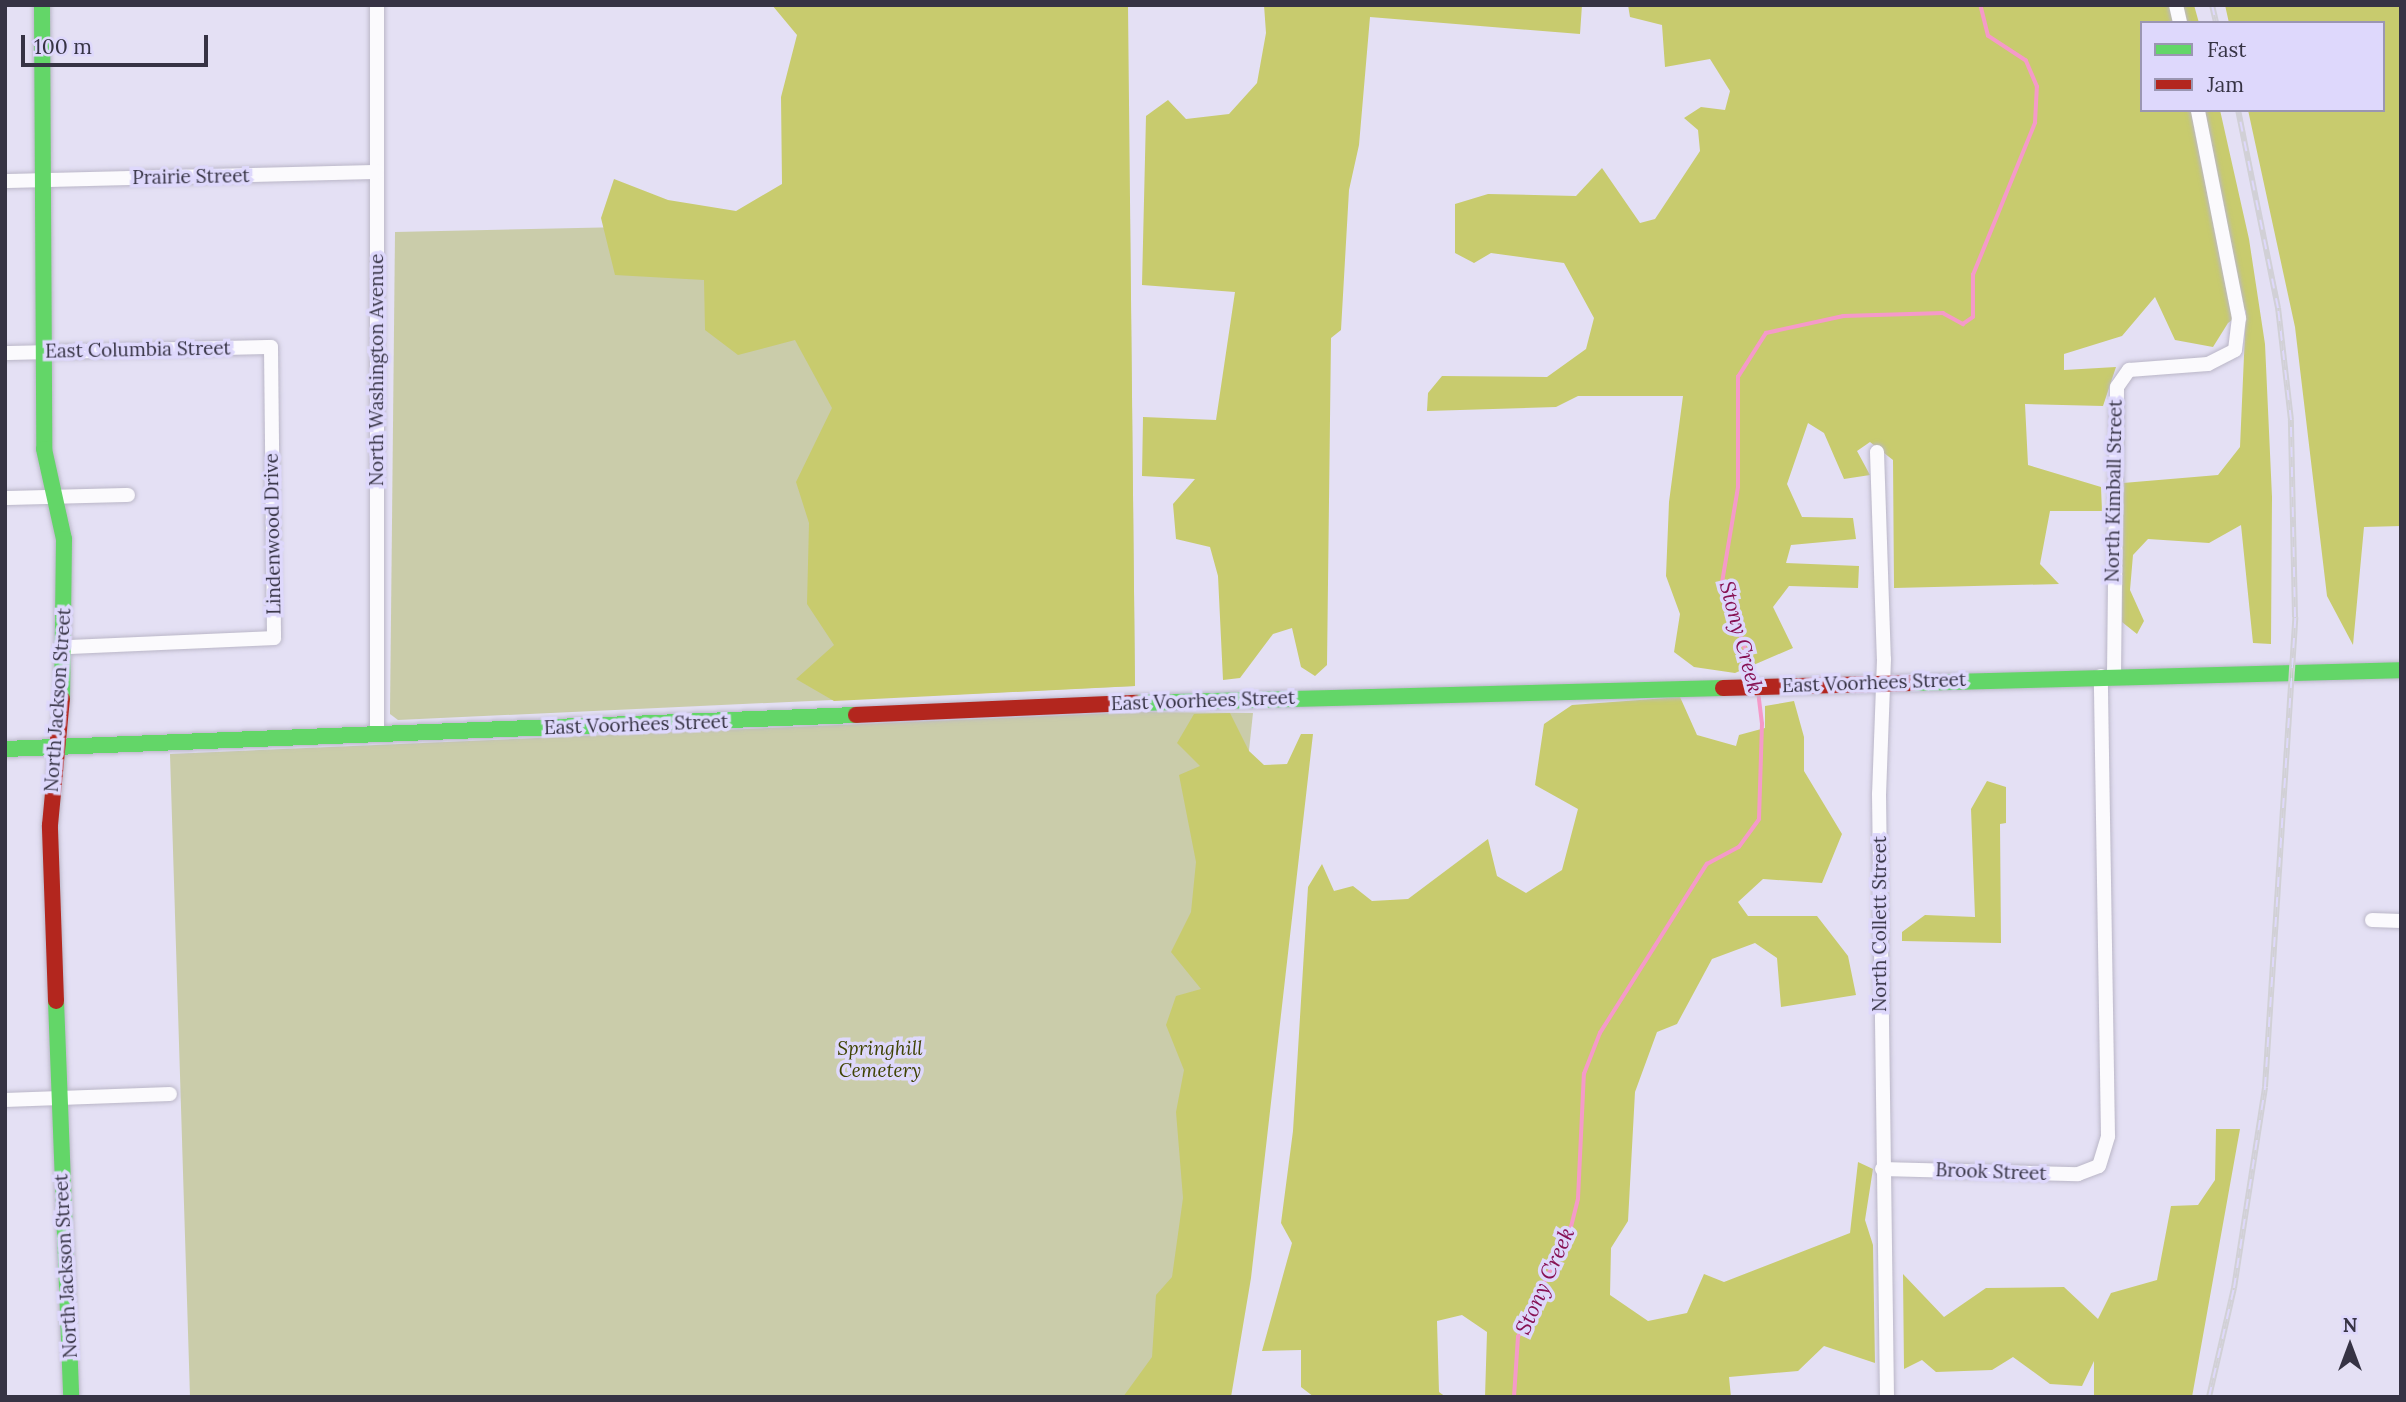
<!DOCTYPE html>
<html>
<head>
<meta charset="utf-8">
<style>
	body { margin:0 }
	#map { position:relative; width:2406px; height:1402px; overflow:hidden; background:#e4e0f4; font-family:Lora,serif }
	div>[style] { position:absolute }
	.green>* { inset:0; background:#caccaa }
	.forest>* { inset:0; background:#c8cb6e }
	.stream>* { height:3.5px; margin:-1.75px; padding:0 1.75px; transform-origin:1.75px; border-radius:1.75px; background:#f59ac9 }
	.roads { filter:drop-shadow(0 0 2px #bab6c7) drop-shadow(0 0 2px #bab6c7) }
	.street>* { height:14px; margin:-7px; padding:0 7px; transform-origin:7px; border-radius:7px; background:#fbfafd }
	.fast>* { height:16px; margin:-8px; padding:0 8px; transform-origin:8px; border-radius:8px; background:#63d668 }
	.jam>* { height:16px; margin:-8px; padding:0 8px; transform-origin:8px; border-radius:8px; background:#b3261e }
	.rail>* { height:6px; margin-top:-3px; transform-origin:0; background:repeating-linear-gradient(90deg,#ded8fc 0 10px,#d1d0d6 0 20px); box-sizing:border-box; border-block:2px solid #d1d0d6 }
	span { translate:-50% -50%; white-space:nowrap; text-align:center; line-height:1.15; -webkit-text-stroke:7px #ded8fc; paint-order:stroke }
	.street-label { font-size:19px; color:#363344 }
	.park-label { font-size:19px; color:#3f4303; font-style:italic }
	.water-label { font-size:21px; color:#871254; font-style:italic }
	.frame { position:absolute; inset:0; border:7px solid #363344; pointer-events:none }
	.legend { position:absolute; left:2140px; top:21px; width:245px; height:91px; box-sizing:border-box; background:#ded8fc; border:2px solid #9b96b2; margin:0; padding:9px 12px; list-style:none; font-size:21px; color:#363344 }
	.legend li { display:flex; align-items:center; gap:14px; height:35px }
	.legend b { width:35px; border:2px solid #9b96b2 }
	.north { position:absolute; left:2315px; top:1311px; width:70px; height:70px; -webkit-text-stroke:5px #ded8fc; paint-order:stroke; rotate:0deg; font-size:19px; font-weight:700; line-height:28px; text-align:center; color:#363344 }
	.north::after { content:''; display:block; margin:auto; width:24px; height:32px; background:#363344; clip-path:polygon(50% 0,100% 100%,50% 72%,0 100%) }
	.scale { position:absolute; left:21px; top:35px; width:187px; height:32px; box-sizing:border-box; border:4px solid #363344; border-top:0; padding-left:9px; font-size:21px; line-height:24px; white-space:nowrap; color:#363344; -webkit-text-stroke:5px #ded8fc; paint-order:stroke }
</style>
</head>
<body>
<div id="map">
	<div class="green">
		<div style="clip-path:polygon(1130px 216px,1135px 686px,398px 720px,390px 714px,395px 232px)"></div>
		<div style="clip-path:polygon(1137px 712px,1253px 713px,1180px 1397px,190px 1397px,170px 754px)"></div>
	</div>
	<div class="forest">
		<div style="clip-path:polygon(772px 5px,1128px 5px,1135px 686px,834px 701px,796px 679px,834px 645px,807px 604px,809px 523px,796px 482px,832px 408px,795px 340px,738px 355px,705px 330px,704px 280px,615px 275px,601px 218px,614px 179px,668px 200px,736px 211px,782px 184px,781px 97px,797px 35px)"></div>
		<div style="clip-path:polygon(1264px 5px,1582px 5px,1580px 34px,1370px 17px,1359px 145px,1349px 190px,1341px 330px,1331px 338px,1327px 665px,1315px 676px,1301px 667px,1292px 628px,1273px 634px,1240px 678px,1223px 680px,1218px 576px,1210px 547px,1176px 539px,1173px 504px,1195px 479px,1142px 476px,1143px 417px,1216px 420px,1235px 292px,1142px 285px,1146px 116px,1168px 100px,1186px 119px,1229px 114px,1257px 83px,1266px 33px)"></div>
		<div style="clip-path:polygon(1628px 5px,2194px 5px,2199px 23px,2142px 23px,2142px 110px,2220px 110px,2249px 239px,2265px 344px,2272px 497px,2271px 644px,2253px 643px,2241px 525px,2209px 543px,2148px 539px,2133px 555px,2130px 590px,2144px 621px,2137px 634px,2122px 622px,2123px 483px,2218px 475px,2240px 447px,2246px 310px,2228px 323px,2213px 347px,2175px 340px,2155px 297px,2122px 336px,2064px 354px,2064px 370px,2116px 367px,2103px 406px,2025px 404px,2028px 465px,2101px 487px,2102px 511px,2050px 511px,2040px 564px,2059px 584px,1894px 588px,1893px 460px,1870px 442px,1857px 451px,1870px 475px,1844px 479px,1824px 433px,1808px 423px,1787px 484px,1802px 517px,1853px 518px,1856px 539px,1791px 545px,1786px 563px,1859px 566px,1858px 588px,1789px 586px,1773px 607px,1793px 648px,1735px 673px,1694px 667px,1674px 652px,1680px 614px,1666px 576px,1669px 502px,1683px 396px,1578px 396px,1556px 407px,1427px 411px,1428px 393px,1442px 376px,1547px 377px,1586px 349px,1594px 318px,1564px 263px,1491px 253px,1474px 263px,1455px 253px,1455px 204px,1488px 194px,1576px 196px,1602px 168px,1640px 223px,1655px 219px,1700px 151px,1698px 130px,1684px 118px,1701px 107px,1725px 110px,1730px 91px,1710px 59px,1665px 67px,1662px 25px,1630px 17px)"></div>
		<div style="clip-path:polygon(2225px 5px,2401px 5px,2401px 526px,2364px 527px,2353px 645px,2327px 596px,2295px 327px,2248px 110px,2383px 110px,2383px 23px,2229px 23px)"></div>
		<div style="clip-path:polygon(1680px 697px,1697px 735px,1736px 746px,1739px 735px,1765px 728px,1765px 706px,1794px 701px,1804px 737px,1804px 771px,1842px 834px,1822px 883px,1763px 879px,1738px 902px,1748px 916px,1817px 916px,1848px 956px,1856px 995px,1781px 1007px,1777px 958px,1755px 943px,1712px 959px,1677px 1024px,1657px 1032px,1635px 1092px,1628px 1221px,1611px 1248px,1610px 1295px,1648px 1321px,1687px 1313px,1704px 1274px,1724px 1282px,1850px 1233px,1858px 1162px,1873px 1169px,1865px 1220px,1873px 1245px,1875px 1363px,1824px 1346px,1798px 1371px,1729px 1377px,1731px 1397px,1485px 1397px,1487px 1332px,1462px 1315px,1437px 1321px,1439px 1392px,1446px 1397px,1314px 1397px,1301px 1387px,1301px 1350px,1262px 1351px,1292px 1243px,1281px 1223px,1293px 1131px,1308px 887px,1322px 864px,1334px 891px,1353px 886px,1372px 901px,1408px 899px,1488px 839px,1497px 876px,1526px 893px,1562px 870px,1578px 809px,1535px 785px,1544px 724px,1572px 705px)"></div>
		<div style="clip-path:polygon(1230px 713px,1249px 751px,1264px 765px,1287px 764px,1301px 734px,1313px 734px,1251px 1278px,1231px 1397px,1123px 1397px,1152px 1357px,1156px 1295px,1172px 1277px,1183px 1198px,1176px 1112px,1184px 1070px,1166px 1025px,1176px 996px,1201px 989px,1171px 952px,1191px 912px,1196px 862px,1179px 775px,1200px 766px,1177px 743px,1194px 714px)"></div>
		<div style="clip-path:polygon(1987px 781px,2006px 787px,2006px 823px,2000px 824px,2001px 943px,1902px 941px,1902px 932px,1925px 915px,1975px 917px,1971px 809px)"></div>
		<div style="clip-path:polygon(2216px 1129px,2240px 1129px,2192px 1397px,2094px 1397px,2094px 1361px,2082px 1386px,2050px 1384px,2013px 1357px,1992px 1370px,1936px 1372px,1922px 1360px,1904px 1369px,1903px 1274px,1944px 1317px,1986px 1288px,2064px 1287px,2098px 1319px,2111px 1293px,2157px 1280px,2171px 1206px,2198px 1205px,2215px 1180px)"></div>
	</div>
	<div class="stream">
		<div style="left:1756px;top:681px;width:104px;rotate:-109.1deg"></div>
		<div style="left:1722px;top:583px;width:97px;rotate:-80.5deg"></div>
		<div style="left:1738px;top:487px;width:110px;rotate:-90deg"></div>
		<div style="left:1738px;top:377px;width:52px;rotate:-57.5deg"></div>
		<div style="left:1766px;top:333px;width:79px;rotate:-12.4deg"></div>
		<div style="left:1843px;top:316px;width:100px;rotate:-1.7deg"></div>
		<div style="left:1943px;top:313px;width:23px;rotate:29deg"></div>
		<div style="left:1963px;top:324px;width:12px;rotate:-35deg"></div>
		<div style="left:1973px;top:317px;width:42px;rotate:-90deg"></div>
		<div style="left:1973px;top:275px;width:164px;rotate:-67.8deg"></div>
		<div style="left:2035px;top:123px;width:36px;rotate:-87deg"></div>
		<div style="left:2037px;top:87px;width:28px;rotate:-113deg"></div>
		<div style="left:2026px;top:61px;width:45px;rotate:-146.7deg"></div>
		<div style="left:1988px;top:36px;width:32px;rotate:-104deg"></div>
		<div style="left:1514px;top:1397px;width:60px;rotate:-86.2deg"></div>
		<div style="left:1518px;top:1337px;width:122px;rotate:-64.3deg"></div>
		<div style="left:1571px;top:1227px;width:29px;rotate:-76deg"></div>
		<div style="left:1578px;top:1199px;width:125px;rotate:-87.3deg"></div>
		<div style="left:1584px;top:1074px;width:44px;rotate:-68.7deg"></div>
		<div style="left:1600px;top:1033px;width:200px;rotate:-57.7deg"></div>
		<div style="left:1707px;top:864px;width:36px;rotate:-28deg"></div>
		<div style="left:1739px;top:847px;width:34px;rotate:-54deg"></div>
		<div style="left:1759px;top:819px;width:95px;rotate:-88.2deg"></div>
		<div style="left:1762px;top:724px;width:32px;rotate:-97deg"></div>
	</div>
	<div class="roads">
		<div class="street">
			<div style="left:377px;top:5px;width:729px;rotate:90deg"></div>
			<div style="left:2176px;top:5px;width:18px;rotate:77deg"></div>
			<div style="left:5px;top:181px;width:372px;rotate:-1.4deg"></div>
			<div style="left:5px;top:353px;width:266px;rotate:-1.3deg"></div>
			<div style="left:271px;top:347px;width:291px;rotate:89.4deg"></div>
			<div style="left:274px;top:638px;width:209px;rotate:177.5deg"></div>
			<div style="left:1877px;top:452px;width:207px;rotate:88.1deg"></div>
			<div style="left:1884px;top:659px;width:135px;rotate:92.1deg"></div>
			<div style="left:1879px;top:794px;width:603px;rotate:89.24deg"></div>
			<div style="left:5px;top:498px;width:123px;rotate:-1.4deg"></div>
			<div style="left:2114px;top:676px;width:289px;rotate:-89.4deg"></div>
			<div style="left:2117px;top:387px;width:21px;rotate:-55deg"></div>
			<div style="left:2129px;top:370px;width:79px;rotate:-4.3deg"></div>
			<div style="left:2208px;top:364px;width:30px;rotate:-27deg"></div>
			<div style="left:2235px;top:350px;width:32px;rotate:-83deg"></div>
			<div style="left:2239px;top:318px;width:212px;rotate:-101.2deg"></div>
			<div style="left:2372px;top:920px;width:29px;rotate:2deg"></div>
			<div style="left:5px;top:1100px;width:165px;rotate:-2.1deg"></div>
			<div style="left:1882px;top:1169px;width:196px;rotate:1.5deg"></div>
			<div style="left:2078px;top:1174px;width:22px;rotate:-21deg"></div>
			<div style="left:2099px;top:1166px;width:31px;rotate:-73deg"></div>
			<div style="left:2108px;top:1136px;width:460px;rotate:-90.9deg"></div>
		</div>
		<div class="fast">
			<div style="left:42px;top:5px;width:444px;rotate:89.7deg"></div>
			<div style="left:44px;top:449px;width:92px;rotate:77.5deg"></div>
			<div style="left:64px;top:539px;width:160px;rotate:90.7deg"></div>
			<div style="left:1912px;top:683px;width:489px;rotate:-1.5deg"></div>
			<div style="left:1135px;top:703px;width:588px;rotate:-1.46deg"></div>
			<div style="left:5px;top:749px;width:852px;rotate:-2.29deg"></div>
			<div style="left:56px;top:1001px;width:396px;rotate:87.8deg"></div>
		</div>
		<div class="jam">
			<div style="left:1723px;top:688px;width:189px;rotate:-1.5deg"></div>
			<div style="left:856px;top:715px;width:279px;rotate:-2.5deg"></div>
			<div style="left:56px;top:1001px;width:176px;rotate:-92deg"></div>
			<div style="left:50px;top:825px;width:127px;rotate:-84.6deg"></div>
		</div>
	</div>
	<div class="rail">
		<div style="left:2212px;top:5px;width:18px;rotate:77deg"></div>
		<div style="left:2209px;top:1397px;width:112px;rotate:-77.1deg"></div>
		<div style="left:2234px;top:1288px;width:203px;rotate:-81.2deg"></div>
		<div style="left:2265px;top:1087px;width:471px;rotate:-86.3deg"></div>
		<div style="left:2295px;top:617px;width:197px;rotate:-91.2deg"></div>
		<div style="left:2291px;top:420px;width:113px;rotate:-96.6deg"></div>
		<div style="left:2278px;top:308px;width:202px;rotate:-101.4deg"></div>
	</div>
	<div class="street-label">
		<span style="left:191px;top:177px;rotate:-1deg">Prairie Street</span>
		<span style="left:138px;top:350px;rotate:-1deg">East Columbia Street</span>
		<span style="left:377px;top:370px;rotate:-90deg">North Washington Avenue</span>
		<span style="left:2114px;top:491px;rotate:-89deg">North Kimball Street</span>
		<span style="left:273px;top:534px;rotate:-91deg">Lindenwood Drive</span>
		<span style="left:1874px;top:683px;rotate:-2deg">East Voorhees Street</span>
		<span style="left:58px;top:700px;rotate:-86deg">North Jackson Street</span>
		<span style="left:1203px;top:701px;rotate:-2deg">East Voorhees Street</span>
		<span style="left:636px;top:725px;rotate:-2deg">East Voorhees Street</span>
		<span style="left:1880px;top:924px;rotate:-90deg">North Collett Street</span>
		<span style="left:1991px;top:1172px;rotate:2deg">Brook Street</span>
		<span style="left:66px;top:1266px;rotate:-93deg">North Jackson Street</span>
	</div>
	<div class="park-label">
		<span style="left:880px;top:1060px">Springhill<br>Cemetery</span>
	</div>
	<div class="water-label">
		<span style="left:1741px;top:637px;rotate:75deg">Stony Creek</span>
		<span style="left:1545px;top:1281px;rotate:-66deg">Stony Creek</span>
	</div>
	<div class="frame"></div>
	<ul class="legend">
	<li><b style="height:9px;background:#63d668"></b>Fast</li>
	<li><b style="height:9px;background:#b3261e"></b>Jam</li>
	</ul>
	<div class="north">N</div>
	<div class="scale">100 m</div>
</div>
</body>
</html>
